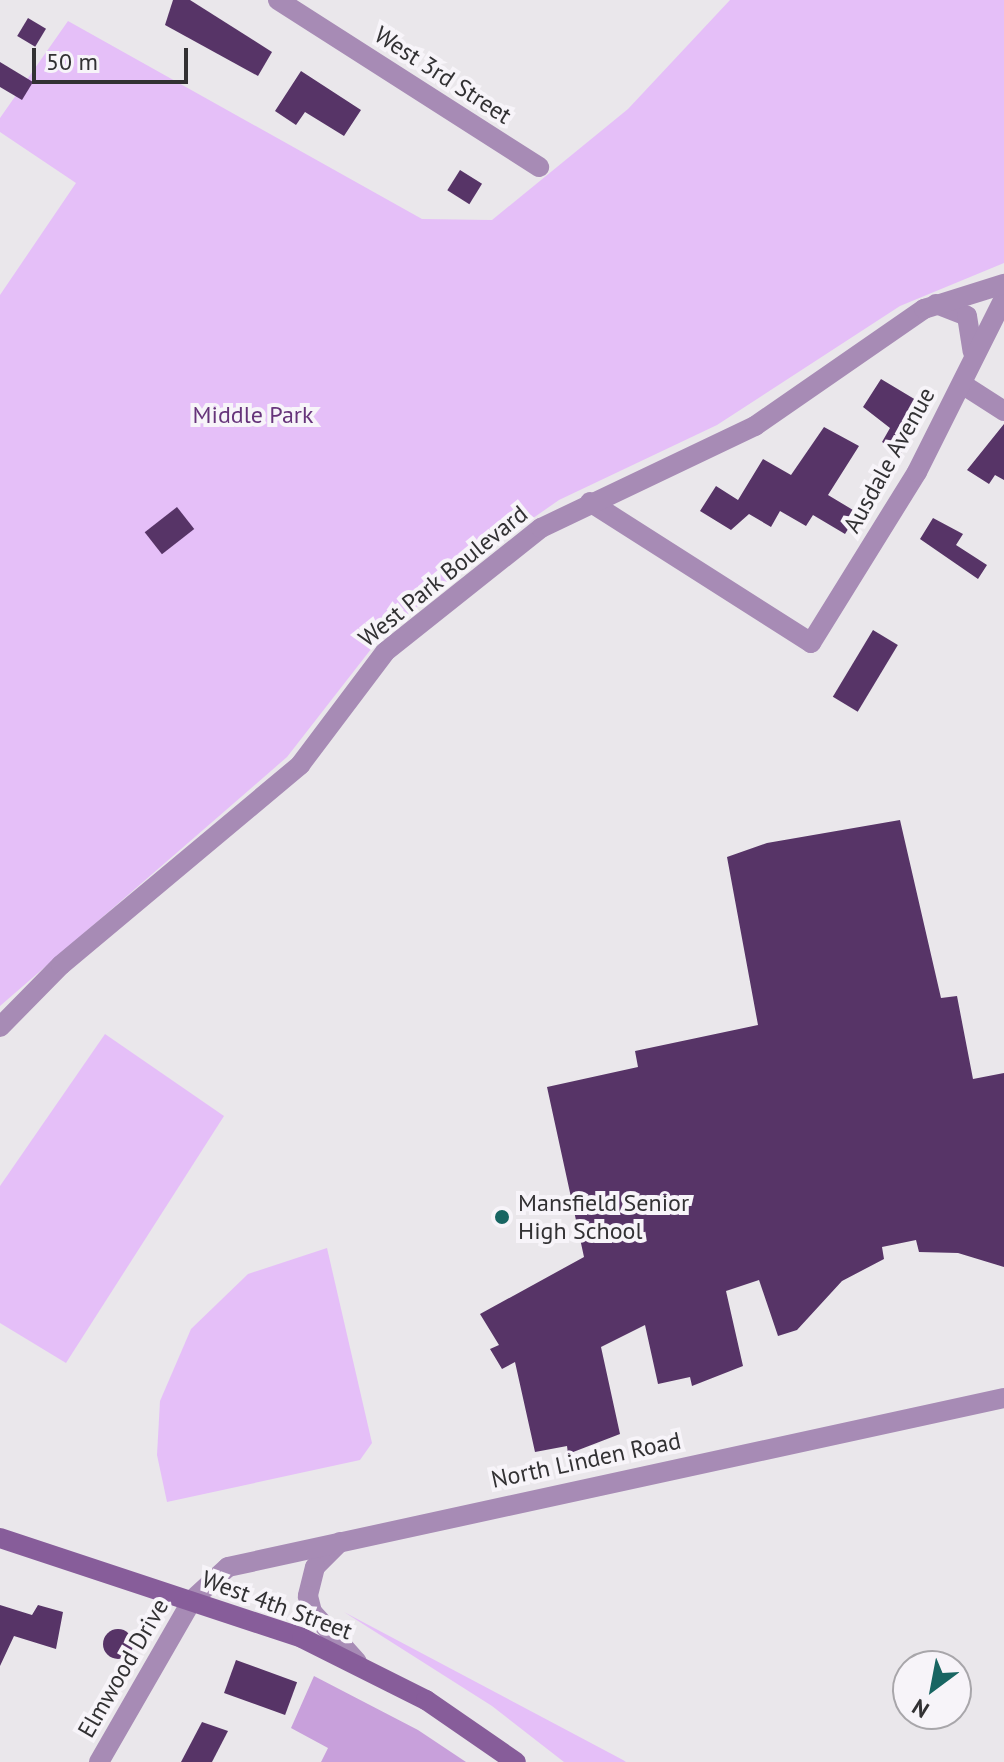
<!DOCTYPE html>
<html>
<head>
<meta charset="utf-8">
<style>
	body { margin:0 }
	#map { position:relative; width:1004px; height:1762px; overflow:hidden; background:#eae7eb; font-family:"PT Sans",sans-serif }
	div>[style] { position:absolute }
	.green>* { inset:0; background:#e5bff8 }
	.forest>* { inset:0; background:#c8a0db }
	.building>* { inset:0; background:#573467; transform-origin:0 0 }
	.round { border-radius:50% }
	.minor>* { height:20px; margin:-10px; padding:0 10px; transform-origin:10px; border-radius:10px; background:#a78bb5 }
	.secondary>* { height:20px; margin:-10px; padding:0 10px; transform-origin:10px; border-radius:10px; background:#875d9a }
	.dots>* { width:22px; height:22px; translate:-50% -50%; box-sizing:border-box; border:4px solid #f7f4f9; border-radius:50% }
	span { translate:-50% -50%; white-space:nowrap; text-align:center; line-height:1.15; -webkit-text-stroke:8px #f7f4f9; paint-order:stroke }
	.street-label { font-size:24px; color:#323133 }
	.park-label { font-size:24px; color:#66347a }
	.poi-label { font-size:24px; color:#323133 }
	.left { translate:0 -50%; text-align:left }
	.north { position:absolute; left:892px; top:1650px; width:80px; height:80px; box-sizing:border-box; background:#f7f4f9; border:2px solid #a8a6aa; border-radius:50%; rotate:212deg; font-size:22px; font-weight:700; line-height:32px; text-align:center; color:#323133 }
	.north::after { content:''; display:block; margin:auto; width:28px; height:36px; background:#186562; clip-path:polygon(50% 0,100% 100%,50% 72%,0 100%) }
	.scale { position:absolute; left:32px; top:48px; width:156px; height:36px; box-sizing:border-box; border:4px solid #323133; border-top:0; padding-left:10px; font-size:24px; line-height:28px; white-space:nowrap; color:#323133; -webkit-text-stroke:6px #f7f4f9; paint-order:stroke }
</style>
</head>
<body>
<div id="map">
	<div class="green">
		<div style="clip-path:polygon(730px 0,1004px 0,1004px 263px,900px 306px,717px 425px,559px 500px,490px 548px,382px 635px,287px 757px,0 1006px,0 295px,76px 183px,0 132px,0 118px,68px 21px,422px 219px,492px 220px,628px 109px)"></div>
		<div style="clip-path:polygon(105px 1034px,224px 1116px,66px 1363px,0 1323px,0 1186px)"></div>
		<div style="clip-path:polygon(327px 1248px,372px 1443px,360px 1460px,167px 1502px,157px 1455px,160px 1401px,191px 1329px,248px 1274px)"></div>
		<div style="clip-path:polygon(344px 1612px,623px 1760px,626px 1762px,564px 1762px,492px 1706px)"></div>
	</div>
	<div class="forest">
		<div style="clip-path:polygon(314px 1676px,418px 1730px,466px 1762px,321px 1762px,328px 1748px,291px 1728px)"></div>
	</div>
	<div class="building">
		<div style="clip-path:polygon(173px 0,190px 0,272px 52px,258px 76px,165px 25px)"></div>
		<div style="left:28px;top:18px;width:21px;height:21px;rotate:31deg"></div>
		<div style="clip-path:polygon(0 62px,33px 82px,22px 100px,0 87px)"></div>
		<div style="clip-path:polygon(301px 71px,361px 110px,344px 136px,305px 112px,296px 125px,275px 111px)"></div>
		<div style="left:460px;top:170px;width:26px;height:24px;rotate:32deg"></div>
		<div style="clip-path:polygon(881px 379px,916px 400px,902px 428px,912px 435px,901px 454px,882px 442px,890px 428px,863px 407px)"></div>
		<div style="clip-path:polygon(1004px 424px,1004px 480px,995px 475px,989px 484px,967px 470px)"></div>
		<div style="clip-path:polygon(824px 427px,859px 446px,828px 495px,858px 513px,845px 534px,813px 515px,806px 526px,780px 511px,771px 527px,749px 514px,731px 530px,700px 511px,716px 486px,738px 500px,763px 459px,791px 475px)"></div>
		<div style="left:177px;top:507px;width:28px;height:41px;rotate:52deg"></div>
		<div style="clip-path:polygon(933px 518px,963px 534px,956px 545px,987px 565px,978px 579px,920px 539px)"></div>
		<div style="left:873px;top:630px;width:29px;height:78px;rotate:31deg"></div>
		<div style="clip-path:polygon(900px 820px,941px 998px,957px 996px,973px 1079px,1004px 1073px,1004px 1267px,958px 1253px,919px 1252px,916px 1240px,882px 1247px,884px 1259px,842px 1281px,797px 1330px,778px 1336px,759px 1280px,726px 1291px,743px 1366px,692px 1386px,690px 1377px,658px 1384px,645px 1325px,601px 1347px,620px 1434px,568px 1454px,567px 1446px,535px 1452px,515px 1362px,502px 1369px,490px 1349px,499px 1345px,480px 1314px,584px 1257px,547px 1087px,638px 1067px,635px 1051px,758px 1025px,727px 857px,767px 843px)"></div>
		<div style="clip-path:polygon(0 1605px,32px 1615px,38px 1605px,63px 1612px,56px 1649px,14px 1636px,0 1666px)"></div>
		<div class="round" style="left:103px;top:1629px;width:30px;height:30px"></div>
		<div style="left:236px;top:1660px;width:65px;height:35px;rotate:20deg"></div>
		<div style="clip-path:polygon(202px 1722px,228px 1731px,212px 1762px,181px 1762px)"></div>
	</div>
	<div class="minor">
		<div style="left:278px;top:0;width:310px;rotate:32.6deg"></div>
		<div style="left:936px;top:304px;width:33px;rotate:21deg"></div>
		<div style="left:967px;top:316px;width:36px;rotate:81deg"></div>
		<div style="left:962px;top:384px;width:50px;rotate:32.7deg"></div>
		<div style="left:590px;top:502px;width:262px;rotate:32.5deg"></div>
		<div style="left:811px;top:643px;width:201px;rotate:-58.2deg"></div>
		<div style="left:917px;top:472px;width:195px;rotate:-63.4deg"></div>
		<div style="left:0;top:1027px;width:87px;rotate:-45.5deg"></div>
		<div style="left:61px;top:965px;width:312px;rotate:-39.9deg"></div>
		<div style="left:300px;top:765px;width:141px;rotate:-53deg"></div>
		<div style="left:385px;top:652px;width:199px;rotate:-38.5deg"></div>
		<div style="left:541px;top:528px;width:237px;rotate:-25.5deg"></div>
		<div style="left:755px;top:426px;width:206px;rotate:-34.7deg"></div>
		<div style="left:924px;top:309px;width:84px;rotate:-17.4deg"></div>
		<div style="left:340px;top:1542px;width:35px;rotate:135deg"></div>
		<div style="left:315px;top:1567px;width:30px;rotate:104deg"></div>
		<div style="left:308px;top:1596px;width:16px;rotate:76deg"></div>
		<div style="left:312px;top:1612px;width:67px;rotate:48deg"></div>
		<div style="left:99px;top:1762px;width:187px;rotate:-60.1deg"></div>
		<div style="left:192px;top:1600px;width:49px;rotate:-42.5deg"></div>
		<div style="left:228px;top:1567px;width:794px;rotate:-12.29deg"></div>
	</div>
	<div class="secondary">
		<div style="left:0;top:1538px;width:318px;rotate:18.3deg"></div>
		<div style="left:302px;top:1638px;width:139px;rotate:26.6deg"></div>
		<div style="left:426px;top:1700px;width:109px;rotate:34.6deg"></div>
	</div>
	<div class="dots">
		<div style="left:502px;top:1217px;background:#186562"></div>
	</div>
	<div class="street-label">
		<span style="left:443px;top:75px;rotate:33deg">West 3rd Street</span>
		<span style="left:889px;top:460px;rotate:-61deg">Ausdale Avenue</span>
		<span style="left:443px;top:576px;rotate:-39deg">West Park Boulevard</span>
		<span style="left:586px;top:1460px;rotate:-12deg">North Linden Road</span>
		<span style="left:277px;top:1605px;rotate:20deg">West 4th Street</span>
		<span style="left:123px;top:1668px;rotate:-60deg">Elmwood Drive</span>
	</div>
	<div class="park-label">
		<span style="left:253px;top:415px">Middle Park</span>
	</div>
	<div class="poi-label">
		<span class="left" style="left:518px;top:1217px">Mansfield Senior<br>High School</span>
	</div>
	<div class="north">N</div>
	<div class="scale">50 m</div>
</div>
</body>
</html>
